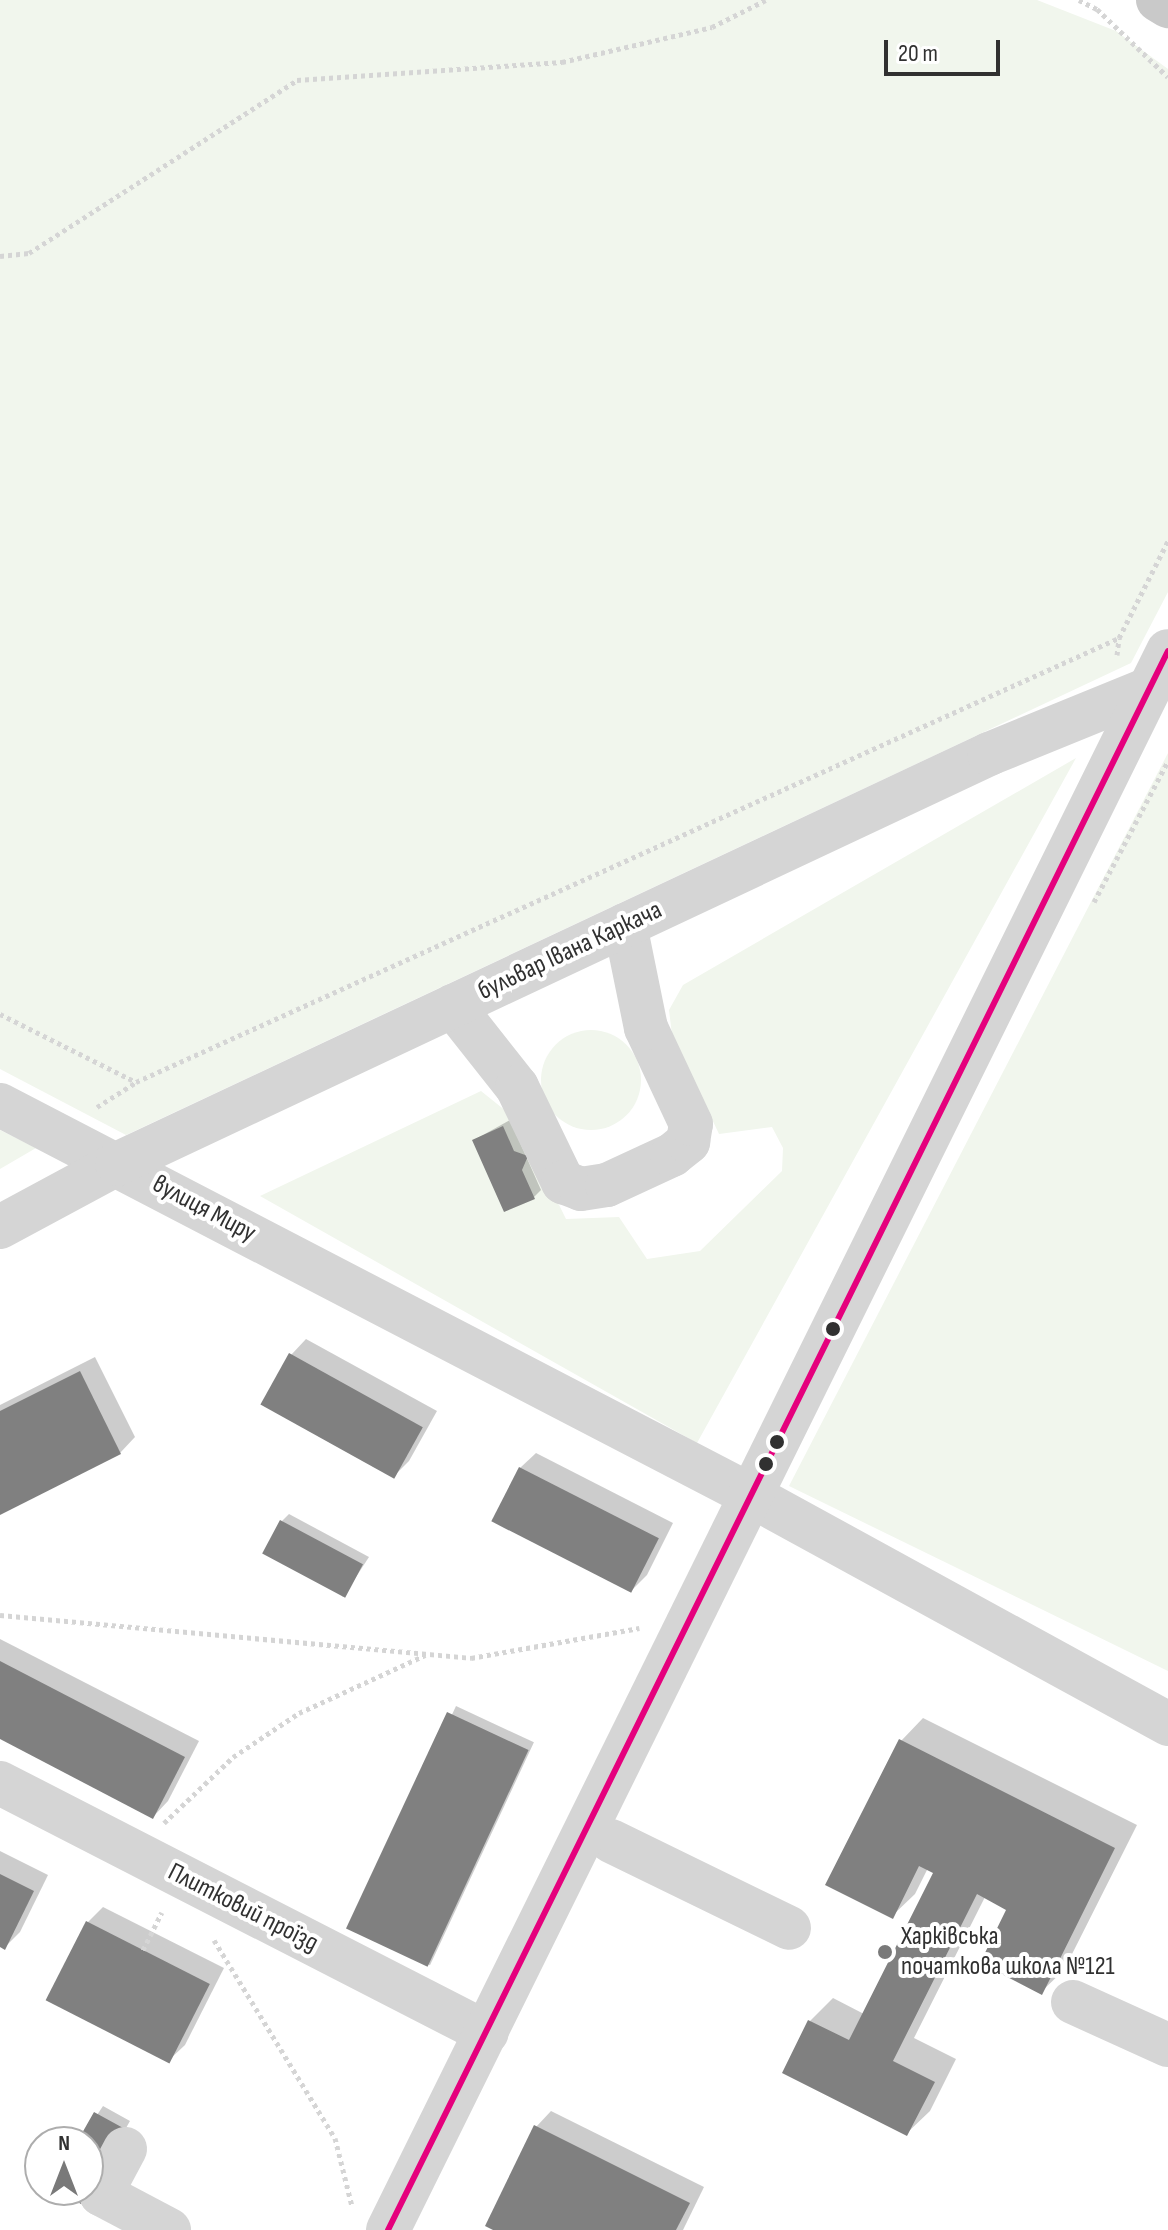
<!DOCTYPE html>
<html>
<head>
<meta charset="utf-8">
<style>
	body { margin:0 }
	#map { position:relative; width:1168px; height:2230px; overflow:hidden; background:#fff; font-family:"Sofia Sans Condensed",sans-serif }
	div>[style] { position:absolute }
	.green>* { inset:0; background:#f1f6ed }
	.round { border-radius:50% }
	.shadow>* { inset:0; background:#0003; transform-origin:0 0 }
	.building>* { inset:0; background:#808080; transform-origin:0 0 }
	.path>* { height:5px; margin-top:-2.5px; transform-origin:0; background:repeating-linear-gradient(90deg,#d5d5d5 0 4px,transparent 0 8px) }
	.minor>* { height:44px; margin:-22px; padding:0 22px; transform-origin:22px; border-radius:22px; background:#d5d5d5 }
	.major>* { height:44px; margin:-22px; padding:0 22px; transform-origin:22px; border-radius:22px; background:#c9c9c9 }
	.bus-1>* { height:6px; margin:-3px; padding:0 3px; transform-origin:3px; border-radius:3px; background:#e5007d }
	.dots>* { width:22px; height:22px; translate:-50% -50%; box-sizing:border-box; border:4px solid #fff; border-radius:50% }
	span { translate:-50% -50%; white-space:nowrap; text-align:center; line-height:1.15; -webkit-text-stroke:8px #fff; paint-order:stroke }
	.street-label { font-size:26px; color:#313131 }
	.poi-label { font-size:26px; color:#313131 }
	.left { translate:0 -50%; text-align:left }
	.north { position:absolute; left:24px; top:2126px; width:80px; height:80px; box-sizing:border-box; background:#fff; border:2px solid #adadad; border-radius:50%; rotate:0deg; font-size:22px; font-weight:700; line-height:32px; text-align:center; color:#313131 }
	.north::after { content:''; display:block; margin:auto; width:28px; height:36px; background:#797979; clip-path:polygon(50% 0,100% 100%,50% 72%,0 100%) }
	.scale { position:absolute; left:884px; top:40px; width:116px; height:36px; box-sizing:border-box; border:4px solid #313131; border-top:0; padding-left:10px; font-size:24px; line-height:28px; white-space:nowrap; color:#313131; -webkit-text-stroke:6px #fff; paint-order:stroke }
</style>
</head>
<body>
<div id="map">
	<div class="green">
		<div style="clip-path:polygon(0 0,1037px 0,1116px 31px,1168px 69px,1168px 592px,1131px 663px,126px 1135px,0 1069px)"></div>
		<div style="clip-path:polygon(1168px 753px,1168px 1671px,789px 1486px)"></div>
		<div style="clip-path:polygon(1076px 758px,697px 1443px,260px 1196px,481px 1091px,517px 1120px,566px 1219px,619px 1217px,647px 1259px,700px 1251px,782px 1171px,783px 1148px,772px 1127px,719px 1134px,672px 1035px,669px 1010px,683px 985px)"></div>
		<div class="round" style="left:541px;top:1030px;width:100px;height:100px"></div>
		<div style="clip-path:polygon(0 1130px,36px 1148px,0 1169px)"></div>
	</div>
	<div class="shadow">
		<div style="clip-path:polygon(510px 1120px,541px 1190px,534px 1197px,474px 1140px)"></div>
		<div style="clip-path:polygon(306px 1339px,437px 1411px,409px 1461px,394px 1476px,291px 1355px)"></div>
		<div style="clip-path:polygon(95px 1357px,135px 1437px,120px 1453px,0 1513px,0 1405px)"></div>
		<div style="clip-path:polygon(536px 1453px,673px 1523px,647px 1575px,632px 1590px,520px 1468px)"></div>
		<div style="clip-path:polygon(289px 1514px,369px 1557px,343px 1597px,282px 1521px)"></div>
		<div style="clip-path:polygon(0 1639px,199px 1741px,168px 1801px,153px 1817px,0 1737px)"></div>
		<div style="left:456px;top:1706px;width:86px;height:246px;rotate:25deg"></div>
		<div style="clip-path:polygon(923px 1718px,1137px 1825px,1064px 1970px,1041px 1992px,1009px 1909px,985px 1897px,914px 2038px,956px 2059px,930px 2111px,907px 2133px,810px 2021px,833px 1998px,864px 2014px,936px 1872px,928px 1868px,915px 1894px,892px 1916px,901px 1741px)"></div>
		<div style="clip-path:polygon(0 1851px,48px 1875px,20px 1932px,5px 1947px,0 1945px)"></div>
		<div style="clip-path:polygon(103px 1907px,224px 1968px,185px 2045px,169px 2060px,87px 1923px)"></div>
		<div style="clip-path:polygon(103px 2106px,130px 2121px,88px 2195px,60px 2190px,88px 2190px,88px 2142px,79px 2142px)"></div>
		<div style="clip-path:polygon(551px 2111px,704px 2187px,683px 2230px,498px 2230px,536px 2127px)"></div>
	</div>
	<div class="building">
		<div style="clip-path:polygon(503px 1126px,514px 1151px,528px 1156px,522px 1170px,535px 1199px,504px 1212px,472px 1140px)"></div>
		<div style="left:289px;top:1353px;width:153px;height:59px;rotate:29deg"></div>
		<div style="clip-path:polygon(80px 1371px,121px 1454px,0 1515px,0 1411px)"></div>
		<div style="left:519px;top:1467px;width:157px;height:61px;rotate:27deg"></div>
		<div style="left:280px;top:1520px;width:94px;height:38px;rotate:28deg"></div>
		<div style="clip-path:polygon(0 1661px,185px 1757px,153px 1819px,0 1739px)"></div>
		<div style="left:447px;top:1712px;width:90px;height:239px;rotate:25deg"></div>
		<div style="clip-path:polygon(899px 1739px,1115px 1848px,1042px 1995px,980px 1963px,1006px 1910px,977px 1894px,893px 2061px,935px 2082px,907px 2136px,782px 2073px,808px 2020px,849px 2040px,933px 1873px,919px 1866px,893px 1919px,825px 1885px)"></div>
		<div style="clip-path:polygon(0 1874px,34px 1891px,5px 1950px,0 1947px)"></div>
		<div style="left:86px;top:1921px;width:139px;height:89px;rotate:27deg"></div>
		<div style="clip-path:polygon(94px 2112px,125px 2129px,81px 2204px,56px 2190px,88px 2190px,88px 2142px,77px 2142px)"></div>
		<div style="clip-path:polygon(534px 2125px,690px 2203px,676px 2230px,493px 2230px,485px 2226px)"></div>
	</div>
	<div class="path">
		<div style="left:1079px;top:0;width:20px;rotate:27deg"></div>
		<div style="left:1097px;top:9px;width:98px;rotate:43.8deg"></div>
		<div style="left:0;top:256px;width:29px;rotate:-6deg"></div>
		<div style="left:29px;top:253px;width:319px;rotate:-32.8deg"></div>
		<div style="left:297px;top:80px;width:266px;rotate:-3.9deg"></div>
		<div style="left:562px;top:62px;width:154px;rotate:-13.1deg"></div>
		<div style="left:712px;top:27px;width:60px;rotate:-26.6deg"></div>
		<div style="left:1117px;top:655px;width:17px;rotate:-83deg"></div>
		<div style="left:1094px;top:902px;width:159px;rotate:-62.3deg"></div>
		<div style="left:0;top:1014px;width:152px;rotate:26.6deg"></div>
		<div style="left:136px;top:1082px;width:1079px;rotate:-24.31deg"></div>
		<div style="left:1119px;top:638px;width:109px;rotate:-63.2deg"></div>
		<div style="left:97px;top:1107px;width:45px;rotate:-32.3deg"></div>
		<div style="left:0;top:1615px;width:473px;rotate:5.2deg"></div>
		<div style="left:471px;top:1658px;width:171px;rotate:-10.1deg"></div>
		<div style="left:164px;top:1823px;width:95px;rotate:-43.7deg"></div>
		<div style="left:233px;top:1757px;width:79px;rotate:-33.7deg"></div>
		<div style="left:299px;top:1713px;width:139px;rotate:-24.7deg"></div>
		<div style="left:214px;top:1940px;width:232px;rotate:58.6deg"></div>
		<div style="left:335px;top:2138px;width:70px;rotate:76deg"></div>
		<div style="left:143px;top:1950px;width:42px;rotate:-63.4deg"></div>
	</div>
	<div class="minor">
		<div style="left:453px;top:1006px;width:103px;rotate:51.7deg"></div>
		<div style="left:517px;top:1087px;width:106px;rotate:64.2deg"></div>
		<div style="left:563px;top:1182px;width:19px;rotate:21deg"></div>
		<div style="left:581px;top:1189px;width:26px;rotate:-9deg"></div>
		<div style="left:607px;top:1185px;width:72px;rotate:-24.8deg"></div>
		<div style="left:672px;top:1155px;width:21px;rotate:-39deg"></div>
		<div style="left:688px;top:1142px;width:18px;rotate:-81deg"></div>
		<div style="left:691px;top:1124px;width:106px;rotate:-115.1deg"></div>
		<div style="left:646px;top:1028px;width:105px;rotate:-101.5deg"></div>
		<div style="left:0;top:1105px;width:845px;rotate:27.47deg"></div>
		<div style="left:750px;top:1495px;width:477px;rotate:28.7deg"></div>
		<div style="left:0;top:1227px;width:133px;rotate:-28.3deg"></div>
		<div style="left:117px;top:1164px;width:964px;rotate:-25.18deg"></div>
		<div style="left:989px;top:754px;width:172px;rotate:-22.2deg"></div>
		<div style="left:0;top:1783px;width:547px;rotate:27.17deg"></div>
		<div style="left:611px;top:1841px;width:198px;rotate:26deg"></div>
		<div style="left:1073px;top:2002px;width:104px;rotate:24.4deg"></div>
		<div style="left:125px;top:2149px;width:51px;rotate:118.1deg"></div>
		<div style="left:101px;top:2194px;width:77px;rotate:27.9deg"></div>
		<div style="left:388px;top:2230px;width:1761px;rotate:-63.71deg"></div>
	</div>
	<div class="major">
		<div style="left:1158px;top:0;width:12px;rotate:31deg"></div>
	</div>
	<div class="bus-1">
		<div style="left:388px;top:2230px;width:1761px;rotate:-63.71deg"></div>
	</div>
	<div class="dots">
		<div style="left:833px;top:1329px;background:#313131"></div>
		<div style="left:777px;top:1442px;background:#313131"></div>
		<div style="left:766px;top:1464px;background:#313131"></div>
		<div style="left:885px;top:1952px;background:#797979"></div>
	</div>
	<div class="street-label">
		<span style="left:570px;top:951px;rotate:-25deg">бульвар Івана Каркача</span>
		<span style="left:204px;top:1209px;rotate:28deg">вулиця Миру</span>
		<span style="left:243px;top:1908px;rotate:27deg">Плитковий проїзд</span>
	</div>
	<div class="poi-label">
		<span class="left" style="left:901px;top:1952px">Харківська<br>початкова школа №121</span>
	</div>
	<div class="north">N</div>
	<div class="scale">20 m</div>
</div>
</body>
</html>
